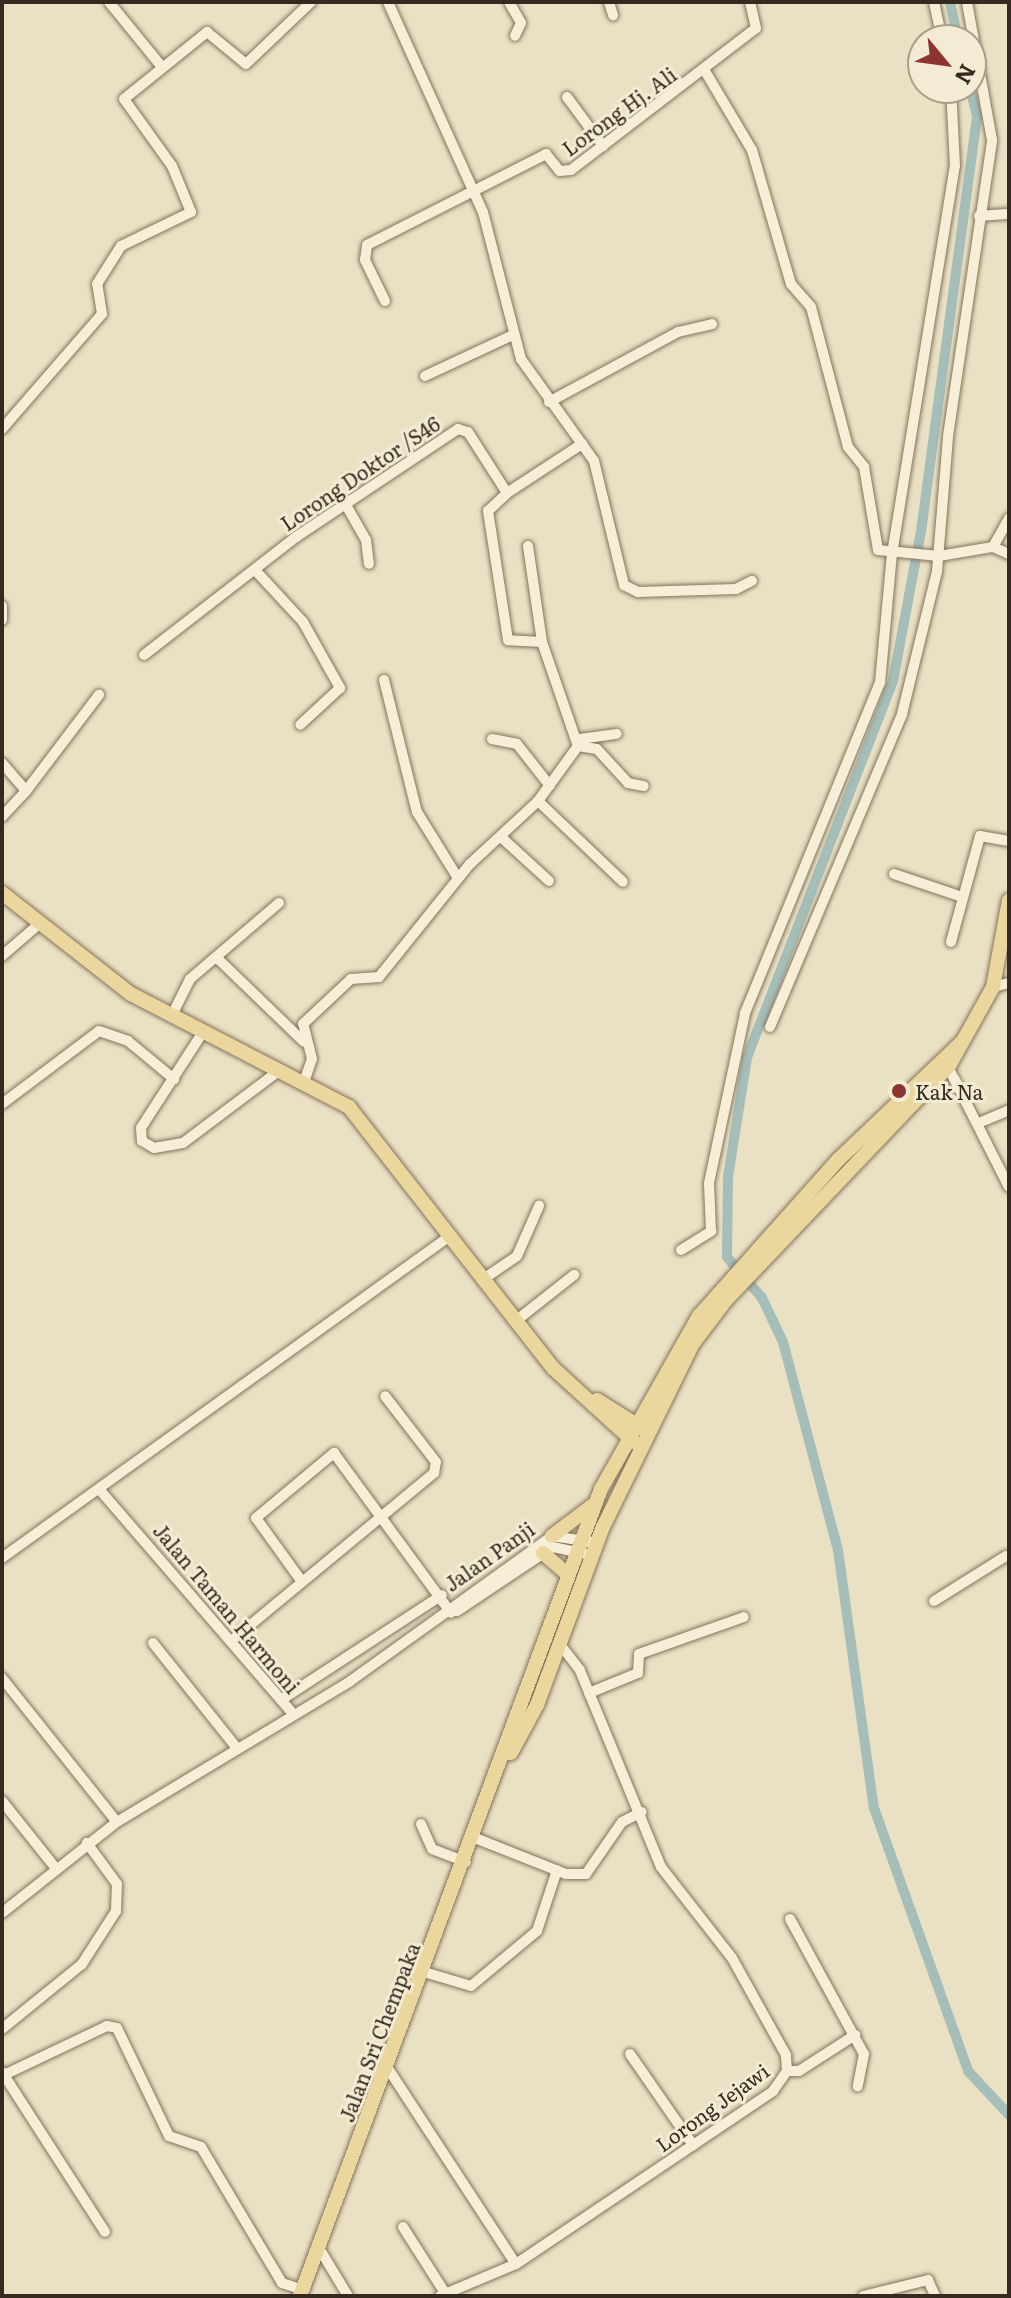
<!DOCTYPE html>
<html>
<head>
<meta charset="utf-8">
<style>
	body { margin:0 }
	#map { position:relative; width:1011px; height:2298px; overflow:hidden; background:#eae1c4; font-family:Literata,serif }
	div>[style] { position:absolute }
	.canal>* { height:10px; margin:-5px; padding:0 5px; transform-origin:5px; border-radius:5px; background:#a5beb8 }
	.roads { filter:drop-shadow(0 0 2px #84735c) drop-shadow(0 0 2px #84735c) }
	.minor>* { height:10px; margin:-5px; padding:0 5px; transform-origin:5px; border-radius:5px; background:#f6eed6 }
	.major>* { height:14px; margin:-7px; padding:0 7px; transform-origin:7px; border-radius:7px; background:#ebd79e }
	.dots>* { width:22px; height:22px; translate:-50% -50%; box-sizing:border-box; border:4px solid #f3ebd3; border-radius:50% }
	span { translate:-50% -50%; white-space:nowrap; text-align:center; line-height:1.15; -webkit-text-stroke:6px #f3ebd3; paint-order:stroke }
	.street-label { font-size:20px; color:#352a1f }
	.poi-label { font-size:20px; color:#352a1f }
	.left { translate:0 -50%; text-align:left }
	.frame { position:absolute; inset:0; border:4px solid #352a1f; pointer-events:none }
	.north { position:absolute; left:907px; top:24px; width:80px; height:80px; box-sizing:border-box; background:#f3ebd3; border:2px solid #a79e8b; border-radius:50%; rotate:119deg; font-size:22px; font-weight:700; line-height:32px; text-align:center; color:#352a1f }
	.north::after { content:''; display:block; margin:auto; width:28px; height:36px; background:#8e3430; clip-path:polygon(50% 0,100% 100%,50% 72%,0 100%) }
</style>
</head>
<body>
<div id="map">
	<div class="canal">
		<div style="left:950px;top:2px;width:39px;rotate:78deg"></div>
		<div style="left:970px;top:88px;width:30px;rotate:76deg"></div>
		<div style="left:977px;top:117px;width:413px;rotate:97.7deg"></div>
		<div style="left:922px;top:526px;width:158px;rotate:100.6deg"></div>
		<div style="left:893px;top:681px;width:404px;rotate:111.2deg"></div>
		<div style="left:747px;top:1058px;width:120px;rotate:99.1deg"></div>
		<div style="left:728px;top:1176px;width:81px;rotate:90.7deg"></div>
		<div style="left:727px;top:1257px;width:54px;rotate:49.5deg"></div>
		<div style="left:762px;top:1298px;width:49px;rotate:64.5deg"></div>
		<div style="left:783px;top:1342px;width:215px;rotate:75.2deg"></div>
		<div style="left:838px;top:1550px;width:260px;rotate:82.1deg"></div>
		<div style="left:874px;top:1808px;width:279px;rotate:70.3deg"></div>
		<div style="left:968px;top:2071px;width:60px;rotate:47deg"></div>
	</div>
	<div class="roads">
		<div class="minor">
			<div style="left:109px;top:2px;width:84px;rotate:50.8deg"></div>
			<div style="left:388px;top:2px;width:230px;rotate:65.7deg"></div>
			<div style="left:483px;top:212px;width:152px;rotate:75.5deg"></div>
			<div style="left:521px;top:359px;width:125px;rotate:54.4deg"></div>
			<div style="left:594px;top:461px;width:128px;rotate:76.4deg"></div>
			<div style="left:624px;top:585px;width:16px;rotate:27deg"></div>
			<div style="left:638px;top:592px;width:98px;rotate:-1.8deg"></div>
			<div style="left:736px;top:589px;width:18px;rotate:-27deg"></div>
			<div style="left:509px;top:2px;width:24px;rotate:60deg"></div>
			<div style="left:521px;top:23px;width:14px;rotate:115deg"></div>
			<div style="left:609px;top:2px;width:14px;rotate:73deg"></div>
			<div style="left:934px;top:2px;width:39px;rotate:78deg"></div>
			<div style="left:705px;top:71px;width:92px;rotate:59.3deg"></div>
			<div style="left:752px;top:150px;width:140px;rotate:73.8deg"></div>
			<div style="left:791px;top:284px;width:30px;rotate:49deg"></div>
			<div style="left:811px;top:307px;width:145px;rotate:75.2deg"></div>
			<div style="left:848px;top:447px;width:26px;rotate:51deg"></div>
			<div style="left:864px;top:467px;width:84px;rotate:80.4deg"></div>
			<div style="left:878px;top:550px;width:61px;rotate:5.6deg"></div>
			<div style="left:939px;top:556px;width:55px;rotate:-9.5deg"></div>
			<div style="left:993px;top:547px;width:17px;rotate:24deg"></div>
			<div style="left:567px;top:97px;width:61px;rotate:53.7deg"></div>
			<div style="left:979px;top:216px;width:30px;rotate:-4deg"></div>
			<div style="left:385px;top:301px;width:46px;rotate:-116deg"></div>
			<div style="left:365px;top:260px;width:15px;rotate:-82deg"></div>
			<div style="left:367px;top:245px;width:201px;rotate:-26.9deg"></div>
			<div style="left:546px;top:154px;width:22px;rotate:51deg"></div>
			<div style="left:560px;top:171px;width:11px;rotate:-5deg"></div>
			<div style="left:571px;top:170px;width:233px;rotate:-37.5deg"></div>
			<div style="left:756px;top:28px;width:27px;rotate:-103deg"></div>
			<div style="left:425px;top:376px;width:97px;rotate:-25deg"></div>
			<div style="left:549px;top:402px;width:147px;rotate:-28.5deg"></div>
			<div style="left:678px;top:332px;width:35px;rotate:-13deg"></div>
			<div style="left:2px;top:429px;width:152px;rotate:-49deg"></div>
			<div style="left:102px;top:314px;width:30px;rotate:-99deg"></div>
			<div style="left:97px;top:284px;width:45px;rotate:-57.7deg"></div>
			<div style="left:121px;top:246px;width:78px;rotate:-25.9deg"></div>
			<div style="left:191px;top:212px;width:50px;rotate:-112.4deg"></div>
			<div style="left:172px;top:166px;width:82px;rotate:-125.6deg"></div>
			<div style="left:124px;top:99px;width:107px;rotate:-38.9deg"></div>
			<div style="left:207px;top:32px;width:50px;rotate:39.4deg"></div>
			<div style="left:246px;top:64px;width:90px;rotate:-43.6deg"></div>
			<div style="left:346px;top:505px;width:40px;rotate:60.3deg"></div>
			<div style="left:366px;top:540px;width:24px;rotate:83deg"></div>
			<div style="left:528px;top:546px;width:97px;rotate:81.7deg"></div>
			<div style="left:993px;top:547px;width:33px;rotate:-61deg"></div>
			<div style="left:255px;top:570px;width:71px;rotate:47.3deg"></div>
			<div style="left:303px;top:622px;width:76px;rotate:60.7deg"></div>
			<div style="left:340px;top:688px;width:54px;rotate:137.2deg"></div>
			<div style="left:2px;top:606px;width:14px;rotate:90deg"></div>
			<div style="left:144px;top:655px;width:192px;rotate:-37.8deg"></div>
			<div style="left:296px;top:537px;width:195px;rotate:-33.7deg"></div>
			<div style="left:458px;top:429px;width:10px;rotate:17deg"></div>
			<div style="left:468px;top:432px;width:72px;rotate:57.4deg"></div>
			<div style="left:507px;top:493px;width:90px;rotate:-33.2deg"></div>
			<div style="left:384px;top:680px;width:136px;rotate:76deg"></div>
			<div style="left:417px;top:812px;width:78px;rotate:58.2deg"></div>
			<div style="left:492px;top:739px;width:25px;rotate:11deg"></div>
			<div style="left:517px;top:744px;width:53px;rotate:51.8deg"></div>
			<div style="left:580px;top:739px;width:37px;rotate:-8deg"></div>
			<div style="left:578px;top:746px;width:19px;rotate:9deg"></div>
			<div style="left:597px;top:749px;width:46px;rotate:47.6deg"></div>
			<div style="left:628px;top:783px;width:16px;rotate:11deg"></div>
			<div style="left:2px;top:763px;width:37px;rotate:49deg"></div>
			<div style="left:26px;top:791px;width:35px;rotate:133deg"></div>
			<div style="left:26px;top:791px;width:121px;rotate:-52.8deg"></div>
			<div style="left:538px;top:801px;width:117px;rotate:43.6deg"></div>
			<div style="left:501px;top:837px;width:65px;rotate:42.5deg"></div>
			<div style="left:894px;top:874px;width:72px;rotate:18.7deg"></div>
			<div style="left:951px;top:942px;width:110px;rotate:-74.7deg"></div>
			<div style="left:980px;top:836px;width:29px;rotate:10deg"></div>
			<div style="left:2px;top:956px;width:49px;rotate:-40.9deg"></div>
			<div style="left:216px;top:957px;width:122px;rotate:44deg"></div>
			<div style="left:993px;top:987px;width:16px;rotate:-14deg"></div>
			<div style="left:171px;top:1017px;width:42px;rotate:-63.4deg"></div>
			<div style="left:190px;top:979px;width:117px;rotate:-40.5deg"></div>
			<div style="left:770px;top:1027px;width:340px;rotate:-67.1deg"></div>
			<div style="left:902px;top:714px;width:147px;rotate:-76.2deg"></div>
			<div style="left:937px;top:571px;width:135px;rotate:-85.3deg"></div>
			<div style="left:948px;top:436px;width:299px;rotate:-81.5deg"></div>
			<div style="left:992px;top:140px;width:140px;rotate:-100.3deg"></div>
			<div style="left:203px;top:1032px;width:114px;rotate:122.9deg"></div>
			<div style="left:141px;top:1128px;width:13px;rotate:86deg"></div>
			<div style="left:142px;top:1141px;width:14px;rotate:30deg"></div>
			<div style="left:154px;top:1148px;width:29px;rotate:-10deg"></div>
			<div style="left:183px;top:1143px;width:121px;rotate:-37deg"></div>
			<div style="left:945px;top:1061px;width:141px;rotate:63.1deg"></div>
			<div style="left:304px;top:1082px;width:24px;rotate:-71deg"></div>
			<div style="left:312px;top:1059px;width:36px;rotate:-104deg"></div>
			<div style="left:303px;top:1024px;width:66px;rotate:-43.2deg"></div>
			<div style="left:351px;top:979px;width:28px;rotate:-4deg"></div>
			<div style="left:379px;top:977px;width:145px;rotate:-51.2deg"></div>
			<div style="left:470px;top:864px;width:93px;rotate:-42.8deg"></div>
			<div style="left:538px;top:801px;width:68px;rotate:-54deg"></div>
			<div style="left:578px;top:746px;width:110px;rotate:-109.1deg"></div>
			<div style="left:542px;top:642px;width:34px;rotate:-177deg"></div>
			<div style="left:508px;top:640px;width:131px;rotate:-98.8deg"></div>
			<div style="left:488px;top:511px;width:26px;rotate:-43deg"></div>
			<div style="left:2px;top:1104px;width:121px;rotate:-37deg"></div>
			<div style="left:99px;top:1031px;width:31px;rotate:19deg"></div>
			<div style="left:128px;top:1041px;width:60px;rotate:39.6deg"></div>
			<div style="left:981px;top:1122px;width:30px;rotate:-23deg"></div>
			<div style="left:681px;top:1250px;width:36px;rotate:-32deg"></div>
			<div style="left:711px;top:1231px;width:48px;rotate:-92.4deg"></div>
			<div style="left:709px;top:1183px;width:174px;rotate:-78deg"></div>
			<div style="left:745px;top:1013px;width:357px;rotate:-67.8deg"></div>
			<div style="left:880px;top:683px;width:130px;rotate:-84.7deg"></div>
			<div style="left:892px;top:554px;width:393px;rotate:-80.8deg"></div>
			<div style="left:955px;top:166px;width:78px;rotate:-92.9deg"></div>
			<div style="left:482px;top:1280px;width:42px;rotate:-34.4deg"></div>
			<div style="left:517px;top:1256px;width:55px;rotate:-66.3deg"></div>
			<div style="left:517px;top:1320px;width:73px;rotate:-38.3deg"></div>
			<div style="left:99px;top:1489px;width:298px;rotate:49.2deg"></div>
			<div style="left:2px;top:1558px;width:552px;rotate:-35.71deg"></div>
			<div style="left:300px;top:1579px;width:75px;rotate:-125.8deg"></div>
			<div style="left:256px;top:1518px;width:102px;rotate:-39.8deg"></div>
			<div style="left:334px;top:1453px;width:198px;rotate:53.8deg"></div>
			<div style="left:934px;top:1601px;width:85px;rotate:-32deg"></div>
			<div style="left:457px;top:1611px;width:115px;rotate:-33.7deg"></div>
			<div style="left:553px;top:1547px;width:40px;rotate:12deg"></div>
			<div style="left:231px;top:1641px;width:264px;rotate:-39.6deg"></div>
			<div style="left:434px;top:1473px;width:11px;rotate:-80deg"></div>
			<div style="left:436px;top:1462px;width:83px;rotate:-127.7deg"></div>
			<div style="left:153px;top:1643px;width:133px;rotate:51.4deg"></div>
			<div style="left:2px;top:1678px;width:184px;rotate:51.4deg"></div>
			<div style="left:589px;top:1693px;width:53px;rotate:-22.2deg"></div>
			<div style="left:638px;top:1673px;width:19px;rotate:-87deg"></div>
			<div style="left:639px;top:1654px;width:111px;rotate:-19.4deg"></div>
			<div style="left:281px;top:1700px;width:192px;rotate:-33.1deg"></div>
			<div style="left:2px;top:1801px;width:83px;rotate:51.3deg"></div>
			<div style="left:421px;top:1824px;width:27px;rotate:66deg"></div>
			<div style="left:432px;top:1849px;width:36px;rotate:21deg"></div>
			<div style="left:475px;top:1838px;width:98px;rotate:21.6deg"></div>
			<div style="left:566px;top:1874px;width:20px"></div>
			<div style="left:586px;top:1874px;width:63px;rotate:-55.3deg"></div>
			<div style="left:622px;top:1822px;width:22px;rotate:-27deg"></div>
			<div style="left:2px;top:1913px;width:147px;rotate:-38.4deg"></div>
			<div style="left:117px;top:1822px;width:271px;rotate:-31.1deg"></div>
			<div style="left:349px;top:1682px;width:250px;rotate:-35.7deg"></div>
			<div style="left:552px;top:1536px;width:46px;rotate:8.8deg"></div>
			<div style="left:790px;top:1919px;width:154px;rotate:61.3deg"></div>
			<div style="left:864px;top:2054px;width:33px;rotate:101deg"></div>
			<div style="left:424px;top:1972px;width:49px;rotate:16.6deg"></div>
			<div style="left:471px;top:1986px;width:86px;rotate:-39.8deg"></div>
			<div style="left:537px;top:1931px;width:64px;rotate:-71.8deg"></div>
			<div style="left:2px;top:2029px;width:103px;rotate:-39.1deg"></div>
			<div style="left:82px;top:1964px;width:63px;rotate:-57.3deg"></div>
			<div style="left:116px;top:1911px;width:27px;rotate:-88deg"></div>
			<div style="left:117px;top:1884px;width:51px;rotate:-126.2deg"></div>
			<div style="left:630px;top:2054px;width:111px;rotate:55.3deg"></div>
			<div style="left:387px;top:2067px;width:235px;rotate:56.8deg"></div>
			<div style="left:787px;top:2071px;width:12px"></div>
			<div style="left:799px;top:2071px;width:67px;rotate:-32.7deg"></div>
			<div style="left:2px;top:2072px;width:190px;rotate:57.2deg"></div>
			<div style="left:4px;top:2075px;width:114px;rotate:-25.4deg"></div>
			<div style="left:107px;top:2026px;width:10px;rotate:11deg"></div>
			<div style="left:117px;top:2028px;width:120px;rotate:64.3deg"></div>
			<div style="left:169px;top:2136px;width:34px;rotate:19deg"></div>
			<div style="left:201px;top:2147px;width:158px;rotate:59.2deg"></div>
			<div style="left:282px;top:2283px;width:22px;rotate:18deg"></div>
			<div style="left:403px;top:2227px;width:78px;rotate:57.5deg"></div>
			<div style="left:319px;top:2248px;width:56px;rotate:58.9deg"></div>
			<div style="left:440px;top:2296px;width:82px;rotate:-22.8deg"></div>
			<div style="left:516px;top:2264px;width:310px;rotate:-33.9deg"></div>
			<div style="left:773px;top:2091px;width:24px;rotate:-55deg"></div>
			<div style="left:787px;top:2071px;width:16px;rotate:-94deg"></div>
			<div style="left:786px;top:2055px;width:111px;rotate:-119.1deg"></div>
			<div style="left:732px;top:1958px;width:115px;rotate:-128deg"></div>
			<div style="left:661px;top:1867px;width:213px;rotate:-112.4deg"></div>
			<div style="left:580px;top:1670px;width:34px;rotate:-128deg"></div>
			<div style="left:863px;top:2296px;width:67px;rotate:-13.8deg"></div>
			<div style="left:928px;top:2280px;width:17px;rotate:66deg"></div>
		</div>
		<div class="major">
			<div style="left:2px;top:893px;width:164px;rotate:38.1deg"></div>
			<div style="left:131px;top:994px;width:246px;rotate:27.4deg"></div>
			<div style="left:349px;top:1107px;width:331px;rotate:52deg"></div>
			<div style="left:553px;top:1368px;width:110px;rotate:42.4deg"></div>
			<div style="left:597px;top:1400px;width:54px;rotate:32.2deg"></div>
			<div style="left:552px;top:1536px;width:51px;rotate:-37.1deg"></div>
			<div style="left:543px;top:1553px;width:32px;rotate:41deg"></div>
			<div style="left:511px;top:1753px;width:55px;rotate:-61.6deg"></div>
			<div style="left:537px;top:1705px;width:190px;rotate:-69.7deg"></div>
			<div style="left:603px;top:1527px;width:203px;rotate:-63.9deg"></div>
			<div style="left:692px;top:1345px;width:56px;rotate:-52.9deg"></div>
			<div style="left:726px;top:1300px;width:323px;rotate:-46.4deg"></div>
			<div style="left:949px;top:1066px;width:90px;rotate:-60.9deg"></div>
			<div style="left:993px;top:987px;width:88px;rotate:-79.6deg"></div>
			<div style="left:300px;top:2296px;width:861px;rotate:-69.55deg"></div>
			<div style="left:601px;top:1489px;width:199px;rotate:-60.5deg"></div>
			<div style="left:699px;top:1316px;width:210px;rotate:-48.3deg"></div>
			<div style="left:839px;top:1159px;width:168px;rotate:-43.6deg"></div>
		</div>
	</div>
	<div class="dots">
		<div style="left:899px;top:1091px;background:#8e3430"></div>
	</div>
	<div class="street-label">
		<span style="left:619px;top:111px;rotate:-36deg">Lorong Hj. Ali</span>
		<span style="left:360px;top:473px;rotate:-34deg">Lorong Doktor /S46</span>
		<span style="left:489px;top:1556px;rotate:-35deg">Jalan Panji</span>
		<span style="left:227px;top:1608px;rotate:50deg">Jalan Taman Harmoni</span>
		<span style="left:379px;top:2032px;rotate:-69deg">Jalan Sri Chempaka</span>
		<span style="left:712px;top:2107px;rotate:-36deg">Lorong Jejawi</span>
	</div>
	<div class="poi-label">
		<span class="left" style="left:915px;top:1091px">Kak Na</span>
	</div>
	<div class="frame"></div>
	<div class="north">N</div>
</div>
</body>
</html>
